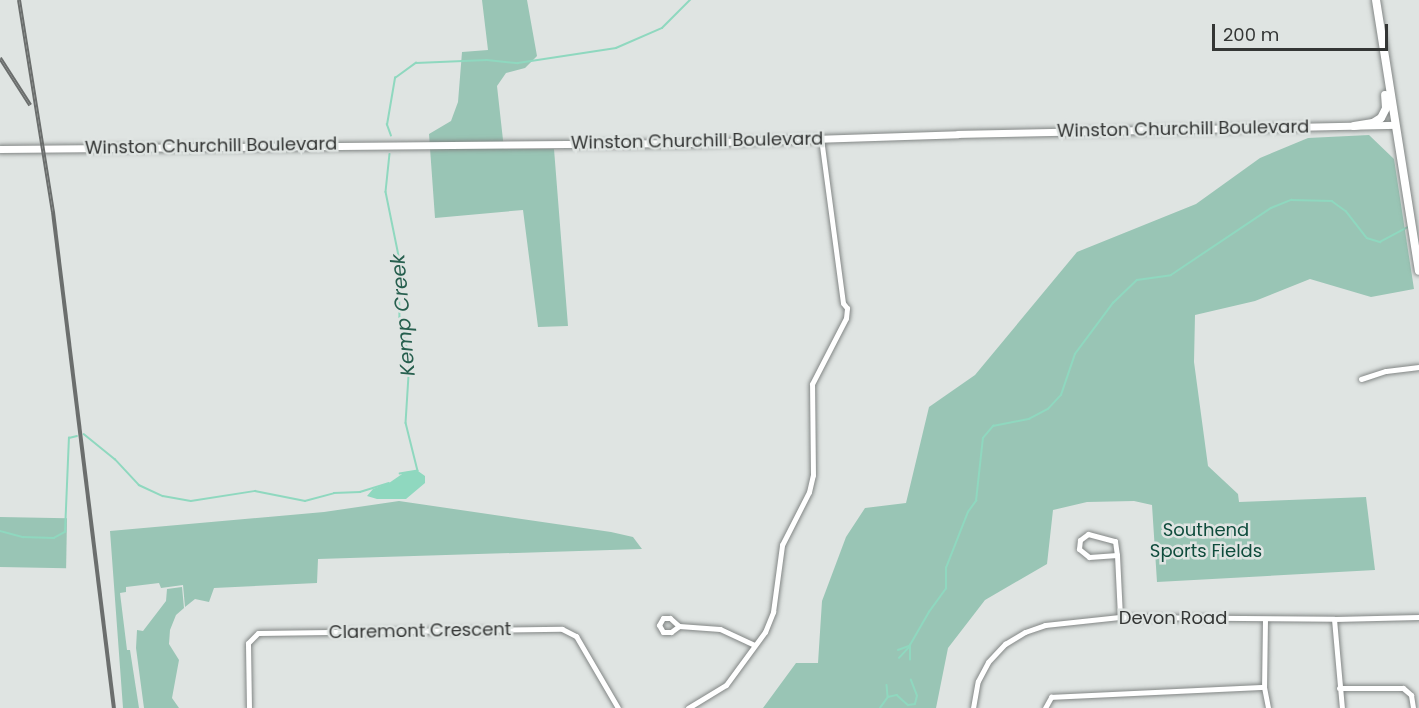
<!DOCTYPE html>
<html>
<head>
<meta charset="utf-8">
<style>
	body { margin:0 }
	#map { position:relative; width:1419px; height:708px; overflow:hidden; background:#dfe4e2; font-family:Poppins,sans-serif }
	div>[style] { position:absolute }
	.green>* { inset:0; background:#99c5b5; transform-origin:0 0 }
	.water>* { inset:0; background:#8fd8bf }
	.stream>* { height:1.5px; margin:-0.75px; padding:0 0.75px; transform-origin:0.75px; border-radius:0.75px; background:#8fd8bf }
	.roads { filter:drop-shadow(0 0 2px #828685) drop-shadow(0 0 2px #828685) }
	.minor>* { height:5px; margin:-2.5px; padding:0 2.5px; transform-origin:2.5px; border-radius:2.5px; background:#fff }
	.secondary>* { height:7px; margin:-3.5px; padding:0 3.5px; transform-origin:3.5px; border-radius:3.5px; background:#fff }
	.primary>* { height:8px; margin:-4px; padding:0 4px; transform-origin:4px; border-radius:4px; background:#fff }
	.rail>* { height:4px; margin-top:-2px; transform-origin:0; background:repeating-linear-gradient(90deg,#dfe4e2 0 4.5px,#6b6e6d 0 9px); box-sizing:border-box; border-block:2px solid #6b6e6d }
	span { translate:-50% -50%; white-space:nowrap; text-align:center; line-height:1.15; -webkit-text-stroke:5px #dfe4e2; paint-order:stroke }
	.street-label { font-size:18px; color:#343635 }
	.park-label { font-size:18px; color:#0f4c3c }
	.water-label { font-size:20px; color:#265f4e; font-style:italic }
	.scale { position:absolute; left:1212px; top:24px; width:176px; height:27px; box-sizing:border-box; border:3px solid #343635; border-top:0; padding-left:8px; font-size:18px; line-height:21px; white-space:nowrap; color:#343635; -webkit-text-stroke:4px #dfe4e2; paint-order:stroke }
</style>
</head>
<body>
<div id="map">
	<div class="green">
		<div style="clip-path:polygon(482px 0,527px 0,537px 56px,525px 68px,506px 73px,497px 86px,504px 149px,554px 149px,568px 326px,538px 327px,523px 210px,435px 218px,429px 134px,451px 121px,458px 102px,462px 52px,488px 50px)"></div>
		<div style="clip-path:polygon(1369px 135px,1394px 159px,1414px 289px,1371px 297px,1310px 279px,1255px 301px,1195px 315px,1194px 362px,1208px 466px,1238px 494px,1239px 502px,1366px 497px,1375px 570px,1157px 582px,1152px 505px,1134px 501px,1087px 502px,1053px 510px,1047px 564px,985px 600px,948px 648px,936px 708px,763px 708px,796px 663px,818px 663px,822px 601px,846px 537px,865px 508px,906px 503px,929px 407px,975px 375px,1077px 252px,1196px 204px,1260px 158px,1308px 138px)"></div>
		<div style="clip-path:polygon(399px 501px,611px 532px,633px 537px,642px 549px,318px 559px,317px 583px,214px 588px,209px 602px,195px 599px,185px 607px,183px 585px,161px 588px,159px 583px,126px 587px,126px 592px,120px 593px,127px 650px,130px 650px,139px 708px,123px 708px,110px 531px,324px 512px)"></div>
		<div style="left:0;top:517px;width:67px;height:50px;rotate:1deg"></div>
		<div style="clip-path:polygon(182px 587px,184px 608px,176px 615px,170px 630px,169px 644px,179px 660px,172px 698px,179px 708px,144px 708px,136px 648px,137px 630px,143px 631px,166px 601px,167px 589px)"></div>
	</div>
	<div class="water">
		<div style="clip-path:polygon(418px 471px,425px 476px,425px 483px,406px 499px,377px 499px,367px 496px,373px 489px,389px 483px,405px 472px)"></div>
	</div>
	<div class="stream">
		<div style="left:391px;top:136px;width:12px;rotate:-110deg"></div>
		<div style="left:387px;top:125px;width:48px;rotate:-80.3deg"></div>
		<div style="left:395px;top:78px;width:26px;rotate:-36deg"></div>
		<div style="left:416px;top:63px;width:71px;rotate:-2.4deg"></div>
		<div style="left:487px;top:60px;width:31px;rotate:6deg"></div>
		<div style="left:518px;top:63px;width:99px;rotate:-8.7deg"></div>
		<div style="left:616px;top:48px;width:50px;rotate:-23.5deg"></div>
		<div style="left:662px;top:28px;width:40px;rotate:-45deg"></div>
		<div style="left:390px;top:154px;width:38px;rotate:96deg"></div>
		<div style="left:386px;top:192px;width:65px;rotate:78.5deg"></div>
		<div style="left:399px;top:256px;width:61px;rotate:89.1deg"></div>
		<div style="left:400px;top:317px;width:44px;rotate:76.9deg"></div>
		<div style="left:410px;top:360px;width:63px;rotate:93.6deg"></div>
		<div style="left:406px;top:423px;width:49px;rotate:76deg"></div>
		<div style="left:418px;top:471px;width:18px;rotate:171deg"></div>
		<div style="left:84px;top:434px;width:40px;rotate:39deg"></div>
		<div style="left:115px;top:459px;width:35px;rotate:47deg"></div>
		<div style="left:139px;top:485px;width:26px;rotate:25deg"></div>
		<div style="left:163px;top:496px;width:28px;rotate:10deg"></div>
		<div style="left:191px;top:501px;width:65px;rotate:-8.9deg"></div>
		<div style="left:255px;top:491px;width:51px;rotate:11.3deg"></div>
		<div style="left:305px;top:501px;width:30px;rotate:-15deg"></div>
		<div style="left:334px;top:493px;width:26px;rotate:-2deg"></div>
		<div style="left:360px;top:492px;width:30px;rotate:-17deg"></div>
		<div style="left:0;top:531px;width:24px;rotate:15deg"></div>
		<div style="left:23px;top:537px;width:31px;rotate:2deg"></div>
		<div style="left:54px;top:538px;width:13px;rotate:-29deg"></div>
		<div style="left:65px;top:532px;width:94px;rotate:-87.6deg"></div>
		<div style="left:69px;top:438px;width:8px;rotate:-14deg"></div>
		<div style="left:898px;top:650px;width:12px;rotate:-20deg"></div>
		<div style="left:899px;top:658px;width:16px;rotate:-47deg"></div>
		<div style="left:910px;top:660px;width:15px;rotate:-90deg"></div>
		<div style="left:910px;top:645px;width:38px;rotate:-60deg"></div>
		<div style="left:929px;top:612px;width:29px;rotate:-54deg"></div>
		<div style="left:946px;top:589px;width:21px;rotate:-90deg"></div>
		<div style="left:946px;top:568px;width:60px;rotate:-68.6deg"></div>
		<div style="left:968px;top:512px;width:14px;rotate:-54deg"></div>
		<div style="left:976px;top:501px;width:63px;rotate:-83.7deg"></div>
		<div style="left:983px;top:438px;width:16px;rotate:-50deg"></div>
		<div style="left:993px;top:426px;width:37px;rotate:-11deg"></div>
		<div style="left:1029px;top:419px;width:21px;rotate:-28deg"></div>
		<div style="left:1048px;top:409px;width:19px;rotate:-47deg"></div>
		<div style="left:1061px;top:395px;width:43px;rotate:-71.1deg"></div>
		<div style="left:1075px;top:354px;width:64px;rotate:-53.3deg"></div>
		<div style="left:1113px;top:303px;width:33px;rotate:-44deg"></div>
		<div style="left:1137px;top:280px;width:34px;rotate:-8deg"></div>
		<div style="left:1171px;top:275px;width:120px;rotate:-33.8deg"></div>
		<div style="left:1271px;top:208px;width:22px;rotate:-22deg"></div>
		<div style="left:1291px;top:200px;width:41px;rotate:1.4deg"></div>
		<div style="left:1332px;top:201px;width:17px;rotate:36deg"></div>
		<div style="left:1346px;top:211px;width:34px;rotate:52deg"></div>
		<div style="left:1367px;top:238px;width:14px;rotate:17deg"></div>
		<div style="left:1380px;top:242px;width:32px;rotate:-28deg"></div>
		<div style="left:887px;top:685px;width:11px;rotate:85deg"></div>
		<div style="left:880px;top:708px;width:14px;rotate:-54deg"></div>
		<div style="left:888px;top:697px;width:9px;rotate:-13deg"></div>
		<div style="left:897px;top:695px;width:15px;rotate:42deg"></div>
		<div style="left:908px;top:705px;width:7px;rotate:-8deg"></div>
		<div style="left:915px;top:704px;width:8px;rotate:-76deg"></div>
		<div style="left:917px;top:696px;width:17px;rotate:-111deg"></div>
	</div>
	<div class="roads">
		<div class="minor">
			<div style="left:1361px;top:379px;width:26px;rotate:-18deg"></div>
			<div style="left:1386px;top:371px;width:33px;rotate:-7deg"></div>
			<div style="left:1117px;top:555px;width:28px;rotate:176deg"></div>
			<div style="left:1089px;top:557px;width:13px;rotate:-141deg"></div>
			<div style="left:1079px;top:549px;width:9px;rotate:-84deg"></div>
			<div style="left:1080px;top:540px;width:10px;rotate:-37deg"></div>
			<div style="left:1088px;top:534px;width:28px;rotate:15deg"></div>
			<div style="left:1115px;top:541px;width:14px;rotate:82deg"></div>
			<div style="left:1117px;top:555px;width:62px;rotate:87.2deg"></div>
			<div style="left:663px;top:618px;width:7px"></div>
			<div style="left:670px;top:618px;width:12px;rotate:42deg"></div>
			<div style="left:679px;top:626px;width:10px;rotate:143deg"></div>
			<div style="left:671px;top:632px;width:8px;rotate:180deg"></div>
			<div style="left:663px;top:632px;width:8px;rotate:-120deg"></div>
			<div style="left:659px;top:625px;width:8px;rotate:-60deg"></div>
			<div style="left:1265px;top:619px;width:68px;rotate:90.8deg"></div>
			<div style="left:1264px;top:687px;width:21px;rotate:79deg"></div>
			<div style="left:1334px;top:619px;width:89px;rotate:84.9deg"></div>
			<div style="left:679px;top:626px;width:41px;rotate:4.2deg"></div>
			<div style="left:720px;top:629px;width:38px;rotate:25deg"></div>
			<div style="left:1339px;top:688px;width:64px"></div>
			<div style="left:1403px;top:688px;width:11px;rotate:41deg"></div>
			<div style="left:1411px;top:695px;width:13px;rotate:81deg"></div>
			<div style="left:249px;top:708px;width:65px;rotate:-90.9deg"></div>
			<div style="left:248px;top:643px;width:14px;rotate:-45deg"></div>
			<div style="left:258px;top:633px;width:304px;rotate:-0.8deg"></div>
			<div style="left:562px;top:629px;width:16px;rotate:27deg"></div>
			<div style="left:576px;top:636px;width:83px;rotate:59.7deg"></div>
			<div style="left:688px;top:708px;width:44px;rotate:-31.2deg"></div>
			<div style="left:726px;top:685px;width:66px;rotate:-53.7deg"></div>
			<div style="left:765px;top:632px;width:22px;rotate:-68deg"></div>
			<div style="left:773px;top:612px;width:68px;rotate:-82.3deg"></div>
			<div style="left:782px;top:545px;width:59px;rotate:-63deg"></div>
			<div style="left:809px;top:492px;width:17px;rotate:-77deg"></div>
			<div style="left:813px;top:475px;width:91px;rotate:-90.6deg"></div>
			<div style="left:812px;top:384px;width:74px;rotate:-62.7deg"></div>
			<div style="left:846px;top:318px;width:10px;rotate:-84deg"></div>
			<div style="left:847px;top:308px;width:6px;rotate:-129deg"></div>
			<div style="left:843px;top:303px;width:166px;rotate:-97.6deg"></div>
			<div style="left:973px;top:708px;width:27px;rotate:-80deg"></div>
			<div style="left:978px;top:681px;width:21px;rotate:-62deg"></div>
			<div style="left:988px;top:662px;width:25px;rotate:-47deg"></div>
			<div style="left:1005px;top:644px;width:23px;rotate:-31deg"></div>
			<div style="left:1025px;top:632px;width:21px;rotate:-19deg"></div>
			<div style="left:1045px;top:625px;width:75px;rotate:-6.1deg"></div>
			<div style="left:1120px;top:617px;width:214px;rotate:0.5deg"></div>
			<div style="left:1334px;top:619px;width:85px;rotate:-1.3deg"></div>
			<div style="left:1045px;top:708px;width:13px;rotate:-61deg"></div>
			<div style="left:1051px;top:697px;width:213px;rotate:-2.7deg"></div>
		</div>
		<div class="secondary">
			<div style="left:0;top:149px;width:691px;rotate:-0.5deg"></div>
			<div style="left:691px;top:143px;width:267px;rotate:-1.9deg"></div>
			<div style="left:958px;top:134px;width:437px;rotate:-1.2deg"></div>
		</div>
		<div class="primary">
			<div style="left:1376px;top:0;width:274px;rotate:81deg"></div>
			<div style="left:1354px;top:126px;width:19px;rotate:-9deg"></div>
			<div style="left:1373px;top:123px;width:9px;rotate:-32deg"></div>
			<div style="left:1381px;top:118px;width:11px;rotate:-63deg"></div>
			<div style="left:1386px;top:108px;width:13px;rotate:-94deg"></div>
		</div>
	</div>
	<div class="rail">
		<div style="left:19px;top:0;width:215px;rotate:80.9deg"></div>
		<div style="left:53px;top:212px;width:500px;rotate:83deg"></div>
		<div style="left:0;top:58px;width:56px;rotate:57.4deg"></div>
	</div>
	<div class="street-label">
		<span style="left:1183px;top:129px;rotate:-1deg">Winston Churchill Boulevard</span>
		<span style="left:697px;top:141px;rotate:-1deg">Winston Churchill Boulevard</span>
		<span style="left:211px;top:146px;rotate:-1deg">Winston Churchill Boulevard</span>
		<span style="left:1173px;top:618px">Devon Road</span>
		<span style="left:420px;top:631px;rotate:-1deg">Claremont Crescent</span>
	</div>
	<div class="park-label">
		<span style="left:1206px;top:541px">Southend<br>Sports Fields</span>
	</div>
	<div class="water-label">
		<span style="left:403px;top:315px;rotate:-95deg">Kemp Creek</span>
	</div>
	<div class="scale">200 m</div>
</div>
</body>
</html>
